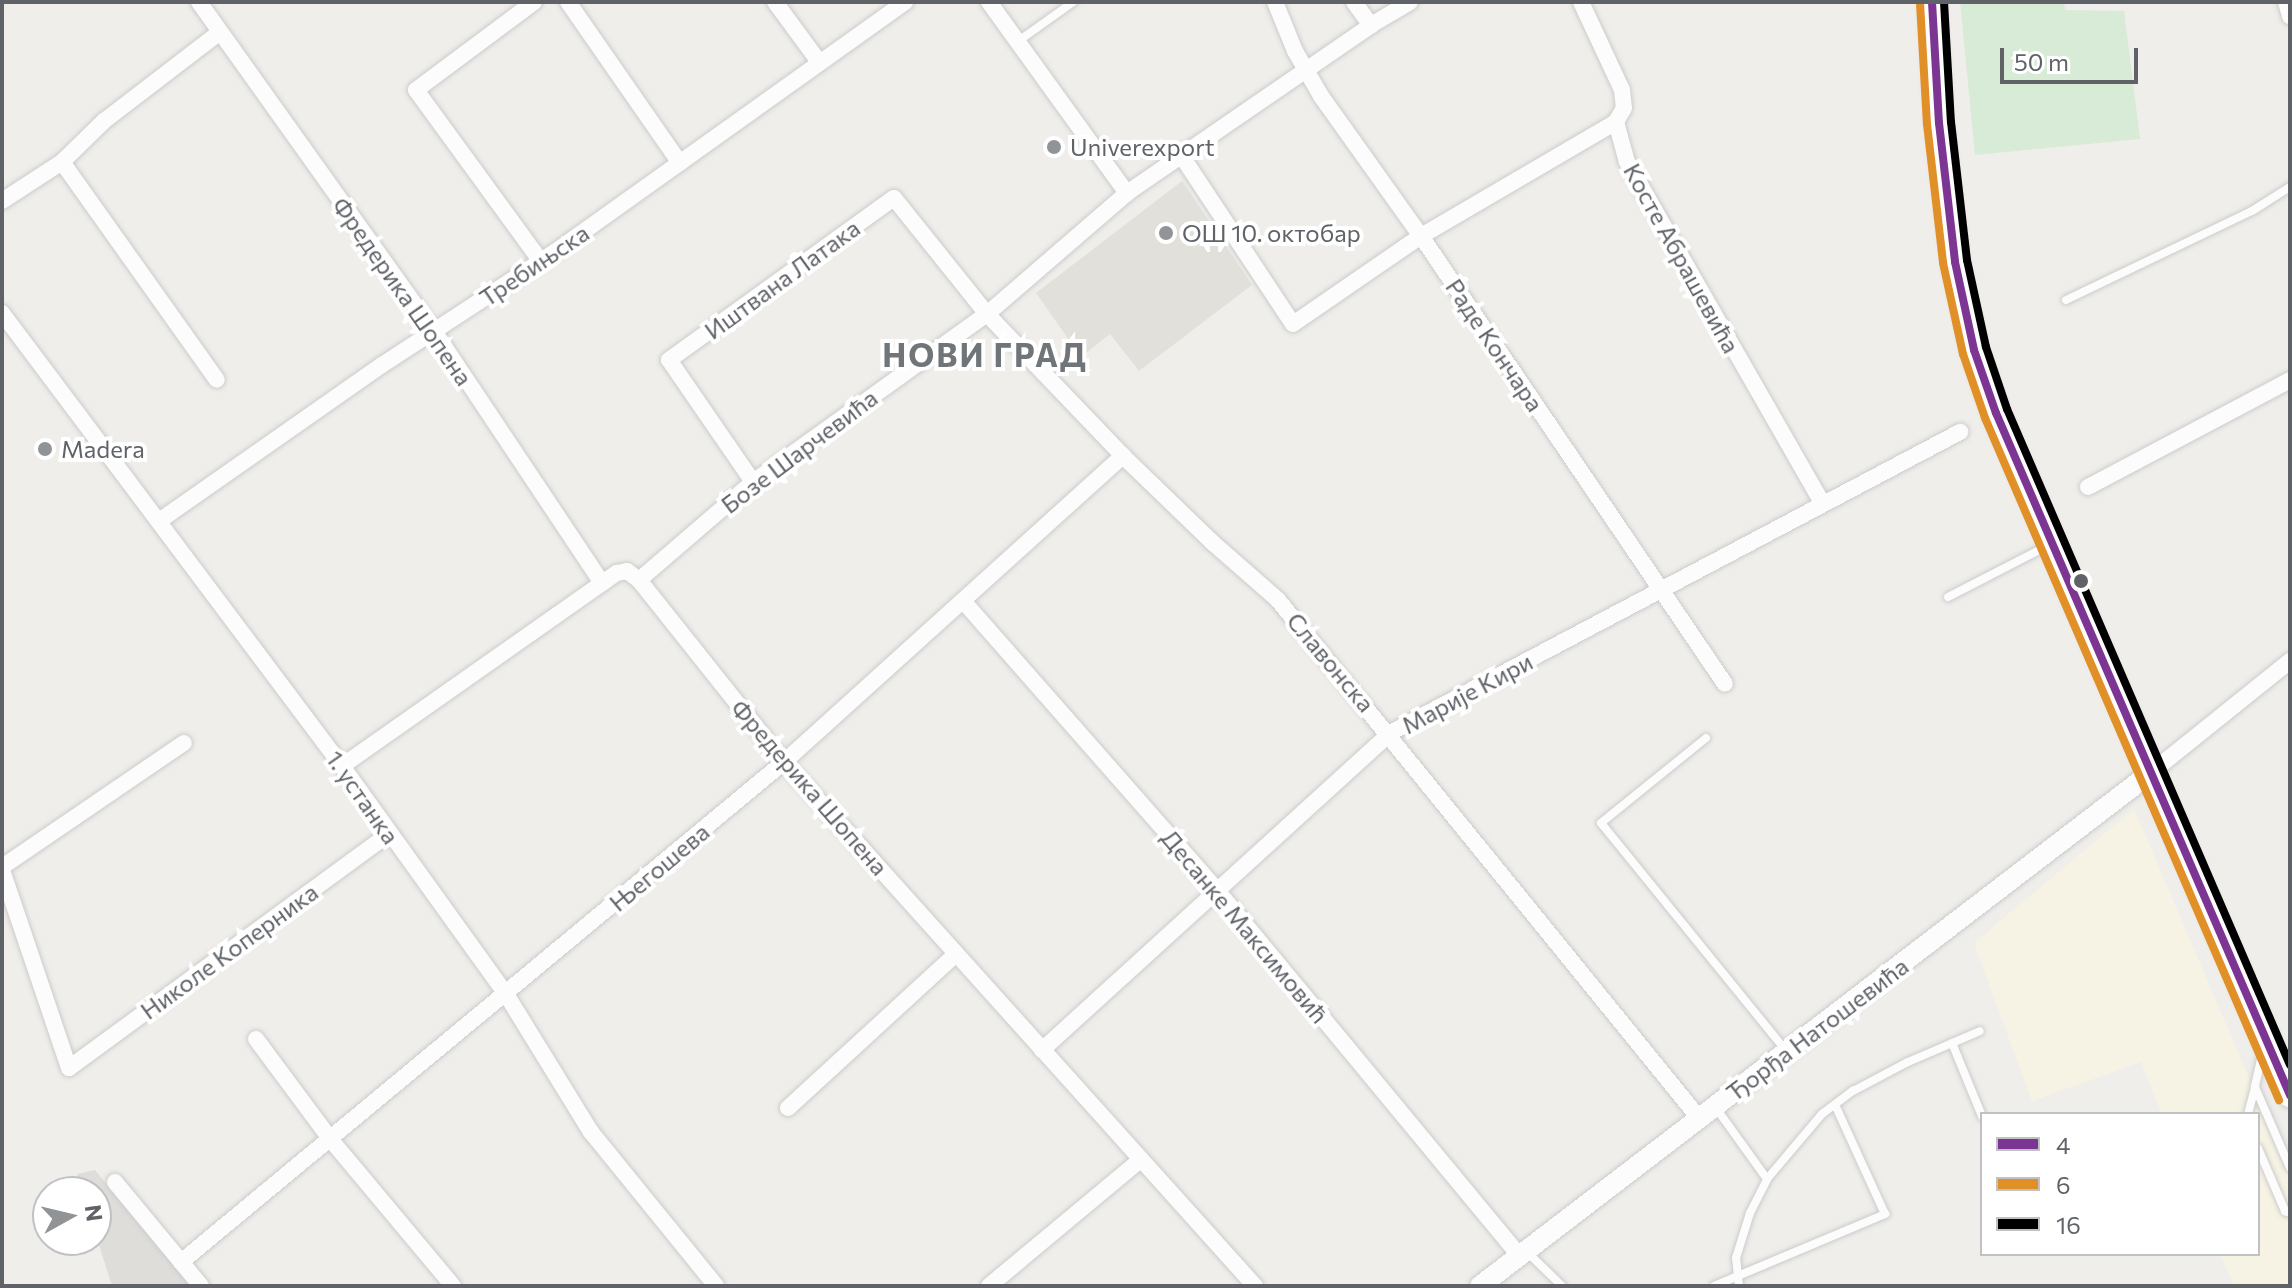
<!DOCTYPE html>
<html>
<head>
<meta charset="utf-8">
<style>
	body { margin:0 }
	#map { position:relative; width:2292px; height:1288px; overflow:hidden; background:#efeeea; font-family:Commissioner,sans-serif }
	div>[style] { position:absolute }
	.commercial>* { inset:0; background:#f7f3e4 }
	.industrial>* { inset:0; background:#dfddda }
	.education>* { inset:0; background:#e2e0da }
	.green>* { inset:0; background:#d8ebd6 }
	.roads { filter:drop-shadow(0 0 2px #cbcccc) drop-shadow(0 0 2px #cbcccc) }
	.service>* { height:8px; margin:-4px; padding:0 4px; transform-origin:4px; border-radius:4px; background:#fdfcfc }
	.minor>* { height:16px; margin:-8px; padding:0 8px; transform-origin:8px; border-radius:8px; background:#fdfcfc }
	.tertiary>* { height:20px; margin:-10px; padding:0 10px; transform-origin:10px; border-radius:10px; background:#fdfcfc }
	.secondary>* { height:24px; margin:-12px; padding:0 12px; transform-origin:12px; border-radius:12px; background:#fdfcfc }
	.bus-1>* { height:8px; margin:-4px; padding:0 4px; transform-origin:4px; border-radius:4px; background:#7c3592 }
	.bus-2>* { height:8px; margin:-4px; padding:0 4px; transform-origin:4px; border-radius:4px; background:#e18f27 }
	.bus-3>* { height:8px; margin:-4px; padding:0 4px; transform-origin:4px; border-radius:4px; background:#000 }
	.dots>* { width:22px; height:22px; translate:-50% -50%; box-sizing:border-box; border:4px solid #fff; border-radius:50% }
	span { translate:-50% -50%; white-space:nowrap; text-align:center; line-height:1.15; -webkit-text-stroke:8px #fff; paint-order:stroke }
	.poi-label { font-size:24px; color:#5f6368 }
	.left { translate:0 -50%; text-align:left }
	.street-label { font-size:24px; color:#5f6368 }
	.district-label { font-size:32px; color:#70757a; font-weight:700; letter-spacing:2px }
	.frame { position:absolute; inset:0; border:4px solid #5f6368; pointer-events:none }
	.legend { position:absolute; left:1980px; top:1112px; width:280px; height:144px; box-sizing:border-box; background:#fff; border:2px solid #bfc1c3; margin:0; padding:10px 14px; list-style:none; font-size:24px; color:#5f6368 }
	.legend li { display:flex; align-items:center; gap:16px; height:40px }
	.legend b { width:40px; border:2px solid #bfc1c3 }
	.north { position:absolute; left:32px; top:1176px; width:80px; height:80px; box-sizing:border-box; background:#fff; border:2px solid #bfc1c3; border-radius:50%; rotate:82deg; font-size:22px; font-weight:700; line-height:32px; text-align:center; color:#5f6368 }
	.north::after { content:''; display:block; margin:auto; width:28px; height:36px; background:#919496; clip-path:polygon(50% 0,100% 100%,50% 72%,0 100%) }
	.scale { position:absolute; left:2000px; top:48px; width:138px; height:36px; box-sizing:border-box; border:4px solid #5f6368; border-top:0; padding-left:10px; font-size:24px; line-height:28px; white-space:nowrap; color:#5f6368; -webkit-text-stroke:6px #fff; paint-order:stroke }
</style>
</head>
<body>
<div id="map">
	<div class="commercial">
		<div style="clip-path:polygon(2134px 809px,2290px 1174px,2290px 1286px,2234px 1286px,2220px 1254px,2258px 1254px,2258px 1114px,2162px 1114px,2141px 1062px,2032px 1101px,1974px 943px)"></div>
	</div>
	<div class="industrial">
		<div style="clip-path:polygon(95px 1170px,190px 1286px,112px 1286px,96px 1235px,96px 1192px,82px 1192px,77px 1174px)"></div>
	</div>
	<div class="education">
		<div style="clip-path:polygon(1182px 181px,1252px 285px,1139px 371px,1110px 334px,1081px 357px,1036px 293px)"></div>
	</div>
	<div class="green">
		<div style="clip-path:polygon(1960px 2px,2064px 2px,2065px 10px,2124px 11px,2140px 139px,1975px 155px)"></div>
	</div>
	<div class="roads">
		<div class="service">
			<div style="left:1017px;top:42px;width:69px;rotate:-35.5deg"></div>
			<div style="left:2066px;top:300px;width:206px;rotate:-25.6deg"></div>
			<div style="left:2252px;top:211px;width:45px;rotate:-32.3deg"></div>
			<div style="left:1948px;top:597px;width:114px;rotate:-27.2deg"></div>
			<div style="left:1706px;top:738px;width:135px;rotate:141deg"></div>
			<div style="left:1601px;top:823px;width:295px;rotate:50.9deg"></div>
			<div style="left:1952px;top:1043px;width:79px;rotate:67.7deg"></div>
			<div style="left:2263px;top:1051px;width:37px;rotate:103deg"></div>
			<div style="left:2255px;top:1087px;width:88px;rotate:66.6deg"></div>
			<div style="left:1716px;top:1108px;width:87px;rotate:54.3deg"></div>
			<div style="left:2248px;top:1114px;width:28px;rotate:-75deg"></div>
			<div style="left:2258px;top:1148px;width:69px;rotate:66.8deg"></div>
			<div style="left:2285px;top:1211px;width:5px;rotate:22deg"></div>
			<div style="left:1527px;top:1252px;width:49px;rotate:44.2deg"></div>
			<div style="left:1714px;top:1286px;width:186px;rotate:-22.8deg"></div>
			<div style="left:1885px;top:1214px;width:120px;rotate:-114.6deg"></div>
			<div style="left:1739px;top:1286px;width:28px;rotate:-96deg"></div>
			<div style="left:1736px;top:1258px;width:47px;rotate:-72.7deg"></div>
			<div style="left:1750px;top:1213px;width:38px;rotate:-63deg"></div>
			<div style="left:1767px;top:1179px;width:85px;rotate:-49.8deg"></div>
			<div style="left:1822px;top:1114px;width:39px;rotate:-37deg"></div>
			<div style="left:1853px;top:1091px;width:62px;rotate:-27.8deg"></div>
			<div style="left:1908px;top:1062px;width:78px;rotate:-23.3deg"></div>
		</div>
		<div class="minor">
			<div style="left:199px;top:2px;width:404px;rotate:54.5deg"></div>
			<div style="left:434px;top:331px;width:303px;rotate:56.3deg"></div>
			<div style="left:534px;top:2px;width:147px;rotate:143.3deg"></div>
			<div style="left:416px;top:90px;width:210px;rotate:53.9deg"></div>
			<div style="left:568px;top:2px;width:196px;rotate:55.2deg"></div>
			<div style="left:775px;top:2px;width:74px;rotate:53.7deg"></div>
			<div style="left:989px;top:2px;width:236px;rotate:54.2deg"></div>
			<div style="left:1275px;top:2px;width:53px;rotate:67.8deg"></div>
			<div style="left:1295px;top:51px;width:52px;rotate:60deg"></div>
			<div style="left:1321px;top:96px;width:172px;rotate:54.5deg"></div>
			<div style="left:1421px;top:236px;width:541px;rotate:55.84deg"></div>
			<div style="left:1354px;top:2px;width:29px;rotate:54deg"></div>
			<div style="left:1581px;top:2px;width:97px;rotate:65deg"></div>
			<div style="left:1622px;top:90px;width:18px;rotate:84deg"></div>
			<div style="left:1624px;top:108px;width:16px;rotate:120deg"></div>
			<div style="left:1616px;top:122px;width:41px;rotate:74.6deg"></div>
			<div style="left:1627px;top:162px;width:393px;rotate:60.2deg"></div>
			<div style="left:2286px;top:2px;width:15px;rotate:74deg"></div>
			<div style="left:1183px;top:158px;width:199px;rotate:56.5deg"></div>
			<div style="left:1293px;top:324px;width:155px;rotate:-34.5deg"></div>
			<div style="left:1421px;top:236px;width:226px;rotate:-30.3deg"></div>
			<div style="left:62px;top:162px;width:267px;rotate:54.6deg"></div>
			<div style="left:2px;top:201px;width:72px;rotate:-33deg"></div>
			<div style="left:62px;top:162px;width:59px;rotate:-44.3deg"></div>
			<div style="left:104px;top:121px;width:146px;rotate:-37.5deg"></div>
			<div style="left:2px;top:313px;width:566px;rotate:53.11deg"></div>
			<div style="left:342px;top:766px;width:281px;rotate:54.3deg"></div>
			<div style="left:506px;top:994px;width:162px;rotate:58.4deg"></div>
			<div style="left:591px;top:1132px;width:198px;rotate:50.9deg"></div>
			<div style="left:753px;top:482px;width:148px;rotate:-124.5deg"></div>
			<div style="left:669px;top:360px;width:277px;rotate:-35.8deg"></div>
			<div style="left:894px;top:198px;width:149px;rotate:51.3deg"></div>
			<div style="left:987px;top:314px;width:197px;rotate:46.2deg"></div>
			<div style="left:1123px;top:456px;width:124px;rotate:44deg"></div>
			<div style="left:1212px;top:542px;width:88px;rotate:41.3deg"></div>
			<div style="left:1278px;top:600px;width:668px;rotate:50.9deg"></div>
			<div style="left:2088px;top:487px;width:229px;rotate:-27.9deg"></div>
			<div style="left:159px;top:521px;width:272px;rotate:-35deg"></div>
			<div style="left:382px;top:365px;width:208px;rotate:-33.2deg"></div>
			<div style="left:556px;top:251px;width:429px;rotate:-35.5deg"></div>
			<div style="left:639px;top:580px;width:233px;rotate:51.5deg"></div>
			<div style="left:784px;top:762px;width:705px;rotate:48.05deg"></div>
			<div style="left:964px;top:602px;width:382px;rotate:48.7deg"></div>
			<div style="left:1216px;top:889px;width:477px;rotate:50.4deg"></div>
			<div style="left:342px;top:766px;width:336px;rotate:-35.1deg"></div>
			<div style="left:617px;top:573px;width:10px;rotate:-11deg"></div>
			<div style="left:627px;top:571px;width:15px;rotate:37deg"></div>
			<div style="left:639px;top:580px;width:150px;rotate:-40.7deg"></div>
			<div style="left:753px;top:482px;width:288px;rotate:-35.7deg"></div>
			<div style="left:987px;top:314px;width:185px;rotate:-40.8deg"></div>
			<div style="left:1127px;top:193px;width:296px;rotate:-34.5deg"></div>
			<div style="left:1371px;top:25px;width:45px;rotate:-30.5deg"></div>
			<div style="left:2153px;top:771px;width:176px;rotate:-38.8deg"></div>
			<div style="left:2px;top:867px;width:220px;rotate:-34.3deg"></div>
			<div style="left:2px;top:870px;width:209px;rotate:71.3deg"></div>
			<div style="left:69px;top:1068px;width:396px;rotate:-36.2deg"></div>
			<div style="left:256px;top:1039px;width:126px;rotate:53.4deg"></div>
			<div style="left:331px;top:1140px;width:190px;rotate:50.1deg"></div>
			<div style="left:1042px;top:1050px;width:471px;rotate:-42.3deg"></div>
			<div style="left:1390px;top:733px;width:645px;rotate:-27.84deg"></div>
			<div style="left:788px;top:1108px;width:228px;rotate:-42.5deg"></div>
			<div style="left:115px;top:1182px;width:135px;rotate:50.4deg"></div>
			<div style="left:181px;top:1262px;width:783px;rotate:-39.67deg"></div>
			<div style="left:784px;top:762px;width:457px;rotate:-42.1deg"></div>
			<div style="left:989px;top:1286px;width:197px;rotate:-39.8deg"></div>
		</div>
		<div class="tertiary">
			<div style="left:1480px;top:1286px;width:847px;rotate:-37.42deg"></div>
		</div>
		<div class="secondary">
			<div style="left:1932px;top:2px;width:121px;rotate:86.7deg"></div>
			<div style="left:1939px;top:123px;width:140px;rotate:83.4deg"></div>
			<div style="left:1955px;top:262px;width:90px;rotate:77.8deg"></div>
			<div style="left:1974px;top:350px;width:67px;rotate:70.8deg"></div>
			<div style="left:1996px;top:413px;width:743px;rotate:66.68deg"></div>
		</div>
	</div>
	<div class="bus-1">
		<div style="left:1932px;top:2px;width:121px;rotate:86.7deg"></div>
		<div style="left:1939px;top:123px;width:140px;rotate:83.4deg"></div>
		<div style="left:1955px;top:262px;width:90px;rotate:77.8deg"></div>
		<div style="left:1974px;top:350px;width:67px;rotate:70.8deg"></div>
		<div style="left:1996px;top:413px;width:743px;rotate:66.68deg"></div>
	</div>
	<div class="bus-2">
		<div style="left:1920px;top:3px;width:121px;rotate:86.7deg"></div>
		<div style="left:1927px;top:124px;width:140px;rotate:83.4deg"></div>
		<div style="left:1943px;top:263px;width:93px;rotate:77.6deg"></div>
		<div style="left:1963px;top:354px;width:68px;rotate:71deg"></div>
		<div style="left:1985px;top:418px;width:743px;rotate:66.68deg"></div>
	</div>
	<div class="bus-3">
		<div style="left:1944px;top:2px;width:120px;rotate:86.7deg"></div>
		<div style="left:1951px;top:122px;width:139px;rotate:83.4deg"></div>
		<div style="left:1967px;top:260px;width:89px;rotate:77.7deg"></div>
		<div style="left:1986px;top:347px;width:65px;rotate:71.3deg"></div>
		<div style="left:2007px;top:409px;width:714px;rotate:66.66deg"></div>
	</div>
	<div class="dots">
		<div style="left:1054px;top:147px;background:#919496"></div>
		<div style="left:1166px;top:233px;background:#919496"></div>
		<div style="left:45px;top:449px;background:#919496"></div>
		<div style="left:2081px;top:581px;background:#5f6368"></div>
	</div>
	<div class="poi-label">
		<span class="left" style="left:1070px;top:147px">Univerexport</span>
		<span class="left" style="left:1182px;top:233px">ОШ 10. октобар</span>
		<span class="left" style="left:61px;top:449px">Madera</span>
	</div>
	<div class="street-label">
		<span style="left:1682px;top:258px;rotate:61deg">Косте Абрашевића</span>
		<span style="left:534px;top:265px;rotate:-34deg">Требињска</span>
		<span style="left:782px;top:279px;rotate:-36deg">Иштвана Латака</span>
		<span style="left:403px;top:291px;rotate:55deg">Фредерика Шопена</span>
		<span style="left:1495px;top:345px;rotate:56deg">Раде Кончара</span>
		<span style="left:799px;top:451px;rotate:-37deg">Бозе Шарчевића</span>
		<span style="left:1331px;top:662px;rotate:50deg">Славонска</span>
		<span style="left:1467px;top:693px;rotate:-28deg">Марије Кири</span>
		<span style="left:810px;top:787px;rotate:49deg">Фредерика Шопена</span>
		<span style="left:363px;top:797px;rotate:55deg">1. устанка</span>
		<span style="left:659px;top:867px;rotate:-40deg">Његошева</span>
		<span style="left:1245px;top:926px;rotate:50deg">Десанке Максимовић</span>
		<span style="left:229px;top:951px;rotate:-36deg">Николе Коперника</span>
		<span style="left:1817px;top:1029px;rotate:-37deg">Ђорђа Натошевића</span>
	</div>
	<div class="district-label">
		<span style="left:985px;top:354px">НОВИ ГРАД</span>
	</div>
	<div class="frame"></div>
	<ul class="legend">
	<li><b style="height:10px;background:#7c3592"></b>4</li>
	<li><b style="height:10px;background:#e18f27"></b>6</li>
	<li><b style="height:10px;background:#000"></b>16</li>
	</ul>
	<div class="north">N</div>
	<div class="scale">50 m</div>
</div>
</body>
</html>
